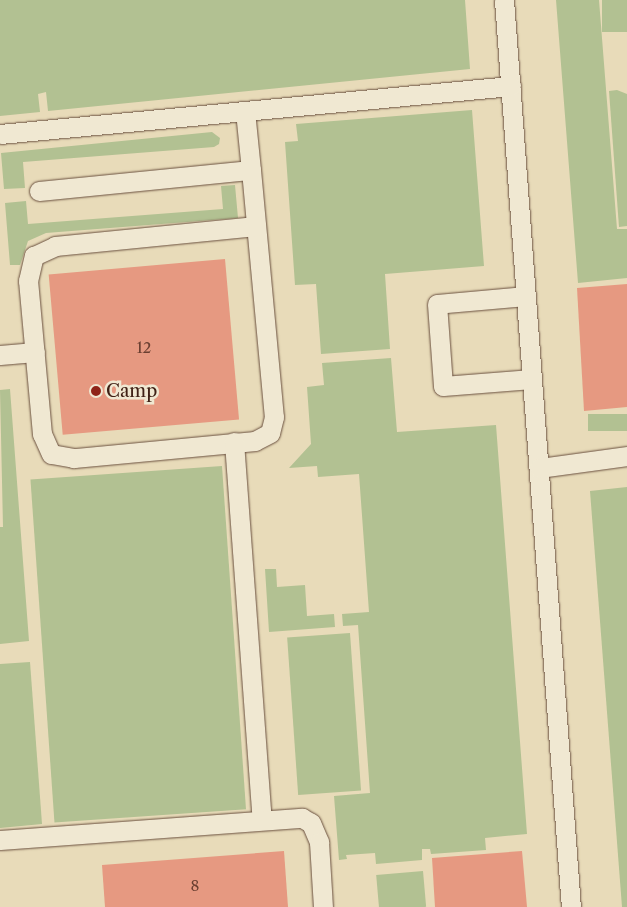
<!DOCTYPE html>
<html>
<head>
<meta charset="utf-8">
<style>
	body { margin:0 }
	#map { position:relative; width:627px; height:907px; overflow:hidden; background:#e8dbb9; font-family:"Libre Caslon Text",serif }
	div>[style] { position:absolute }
	.green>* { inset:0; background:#b2c192; transform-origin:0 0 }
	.building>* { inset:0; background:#e69981; transform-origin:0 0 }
	.roads { filter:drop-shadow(0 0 1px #6a503f) drop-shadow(0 0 1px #6a503f) }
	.lane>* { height:19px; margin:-9.5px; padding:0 9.5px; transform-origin:9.5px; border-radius:9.5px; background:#f0e8d2 }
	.dots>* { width:14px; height:14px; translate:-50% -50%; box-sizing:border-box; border:2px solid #f0e8d2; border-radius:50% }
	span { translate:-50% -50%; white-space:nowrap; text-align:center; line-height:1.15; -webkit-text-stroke:5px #f0e8d2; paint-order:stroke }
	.number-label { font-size:15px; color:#6a3f31 }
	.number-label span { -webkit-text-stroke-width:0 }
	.poi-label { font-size:18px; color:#402116 }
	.left { translate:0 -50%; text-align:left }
</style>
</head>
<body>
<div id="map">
	<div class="green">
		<div style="clip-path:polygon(0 0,465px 0,470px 69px,48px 111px,46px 92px,38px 94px,40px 112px,0 116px)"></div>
		<div style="clip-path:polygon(556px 0,599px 0,617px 229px,627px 229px,627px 278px,578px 283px)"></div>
		<div style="left:602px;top:0;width:25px;height:32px"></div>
		<div style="clip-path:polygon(617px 90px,627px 94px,627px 226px,619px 227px,609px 91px)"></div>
		<div style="clip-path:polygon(472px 110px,484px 266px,385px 274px,390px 349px,321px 354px,316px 284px,295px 285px,285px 142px,298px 141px,296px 124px)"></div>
		<div style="clip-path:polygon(212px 132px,220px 138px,219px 144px,214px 147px,23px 162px,25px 188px,4px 189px,1px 153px)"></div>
		<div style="clip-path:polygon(235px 185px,238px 218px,46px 233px,28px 241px,20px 265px,10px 265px,5px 203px,26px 201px,28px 224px,223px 209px,221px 186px)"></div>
		<div style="clip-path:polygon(391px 358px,397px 432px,496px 425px,527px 834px,485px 838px,486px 850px,431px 854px,430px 849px,422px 849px,422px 860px,376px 864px,375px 853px,346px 855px,347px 859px,339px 860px,334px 796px,370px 793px,358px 625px,343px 626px,342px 614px,369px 612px,359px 474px,318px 477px,317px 466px,289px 468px,311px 444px,307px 387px,324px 385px,322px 363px)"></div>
		<div style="clip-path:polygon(10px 389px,29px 641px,0 644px,0 527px,3px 527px,0 390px)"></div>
		<div style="left:627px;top:414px;width:17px;height:39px;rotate:90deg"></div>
		<div style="left:222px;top:466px;width:344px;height:192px;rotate:86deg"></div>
		<div style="clip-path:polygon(627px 487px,627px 907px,622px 907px,590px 491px)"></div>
		<div style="clip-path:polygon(265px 569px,276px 569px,277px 587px,305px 585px,307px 616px,334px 614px,335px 627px,269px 632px)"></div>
		<div style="left:350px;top:633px;width:158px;height:63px;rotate:86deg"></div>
		<div style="clip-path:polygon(30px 662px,42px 824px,0 828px,0 664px)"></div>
		<div style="left:423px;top:871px;width:36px;height:47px;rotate:85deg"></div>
	</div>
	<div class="building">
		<div style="left:225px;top:259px;width:161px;height:177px;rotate:85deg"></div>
		<div style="clip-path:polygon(627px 284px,627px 407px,584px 411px,577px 288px)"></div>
		<div style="clip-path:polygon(284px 851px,288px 907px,105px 907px,102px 865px)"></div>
		<div style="clip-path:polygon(522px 851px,527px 907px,435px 907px,432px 858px)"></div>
	</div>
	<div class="roads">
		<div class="lane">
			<div style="left:504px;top:0;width:909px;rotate:85.78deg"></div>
			<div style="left:245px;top:111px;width:59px;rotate:84.2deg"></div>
			<div style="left:251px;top:170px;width:248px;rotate:84.7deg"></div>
			<div style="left:274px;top:417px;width:16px;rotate:104deg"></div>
			<div style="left:270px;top:433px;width:17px;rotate:152deg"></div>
			<div style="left:255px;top:441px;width:182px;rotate:174.6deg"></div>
			<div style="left:74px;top:458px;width:23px;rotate:-170deg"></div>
			<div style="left:51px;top:454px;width:22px;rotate:-114deg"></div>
			<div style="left:42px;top:434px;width:154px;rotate:-95.2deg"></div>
			<div style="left:28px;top:281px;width:26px;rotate:-77deg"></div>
			<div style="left:34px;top:256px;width:23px;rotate:-25deg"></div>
			<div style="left:55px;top:246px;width:202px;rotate:-5.7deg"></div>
			<div style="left:0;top:134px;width:513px;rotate:-5.37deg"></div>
			<div style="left:39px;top:191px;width:213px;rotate:-5.7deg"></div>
			<div style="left:526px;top:296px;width:89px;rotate:174.9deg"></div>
			<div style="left:437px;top:304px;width:82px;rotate:85.8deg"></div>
			<div style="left:443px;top:386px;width:89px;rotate:-4.5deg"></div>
			<div style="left:0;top:355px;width:35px;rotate:-5deg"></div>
			<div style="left:234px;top:442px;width:379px;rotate:85.8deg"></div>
			<div style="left:539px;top:468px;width:89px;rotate:-7.8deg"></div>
			<div style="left:0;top:840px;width:303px;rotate:-4.2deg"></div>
			<div style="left:302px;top:818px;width:10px;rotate:29deg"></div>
			<div style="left:311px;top:823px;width:21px;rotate:67deg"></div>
			<div style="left:319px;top:842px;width:65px;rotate:86.5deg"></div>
		</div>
	</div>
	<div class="dots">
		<div style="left:96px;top:391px;background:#8f2418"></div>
	</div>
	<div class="number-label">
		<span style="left:144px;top:348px">12</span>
		<span style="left:195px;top:886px">8</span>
	</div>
	<div class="poi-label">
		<span class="left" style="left:106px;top:391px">Camp</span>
	</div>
</div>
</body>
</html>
